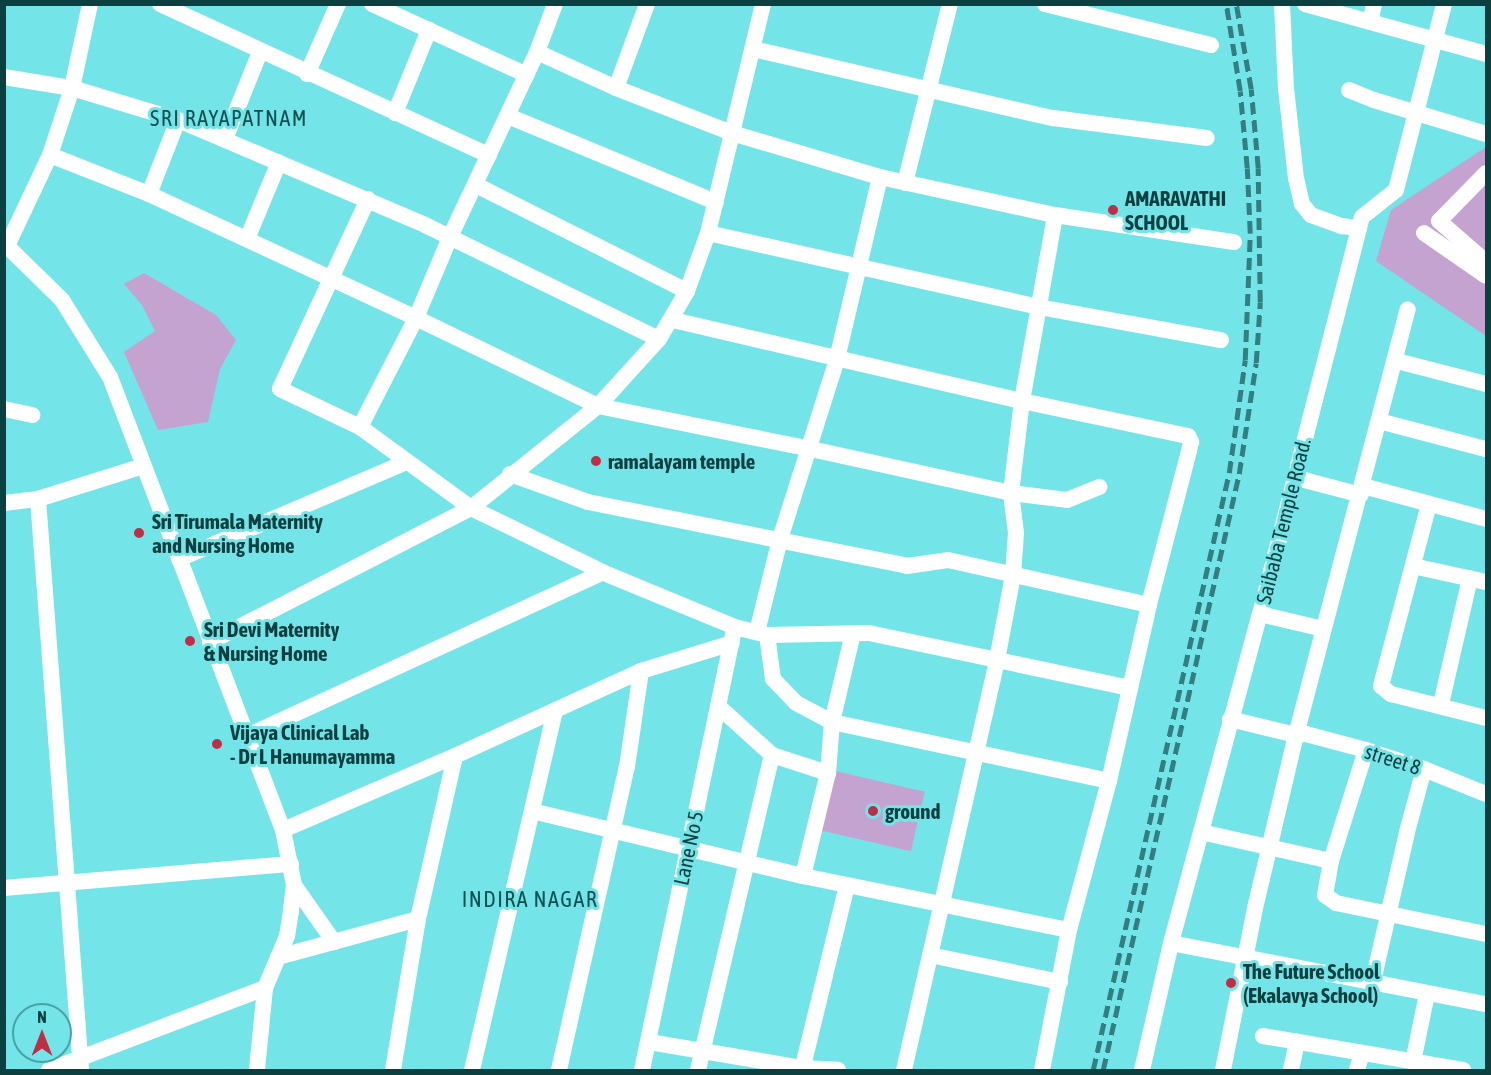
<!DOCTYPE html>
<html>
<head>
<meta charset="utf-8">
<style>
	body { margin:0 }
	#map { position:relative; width:1491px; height:1075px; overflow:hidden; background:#73e4e7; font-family:"Asap Condensed",sans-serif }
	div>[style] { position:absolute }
	.green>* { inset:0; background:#c5a3d0; transform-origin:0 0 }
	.minor>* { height:16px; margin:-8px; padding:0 8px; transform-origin:8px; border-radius:8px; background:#fff }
	.rail>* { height:4.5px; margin-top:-2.25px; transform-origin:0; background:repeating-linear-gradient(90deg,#337e80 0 12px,transparent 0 18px) }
	.dots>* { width:16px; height:16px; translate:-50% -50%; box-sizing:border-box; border:3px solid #73e4e7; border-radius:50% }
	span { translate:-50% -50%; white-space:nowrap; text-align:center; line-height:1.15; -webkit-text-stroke:6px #73e4e7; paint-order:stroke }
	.poi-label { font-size:21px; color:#0b3f40; font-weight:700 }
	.left { translate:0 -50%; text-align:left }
	.street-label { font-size:21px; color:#0b3f40 }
	.neighbourhood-label { font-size:22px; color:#0d5052; letter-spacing:1.5px }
	.frame { position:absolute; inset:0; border:6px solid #0b3f40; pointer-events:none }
	.north { position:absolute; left:12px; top:1003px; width:60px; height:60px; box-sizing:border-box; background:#73e4e7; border:2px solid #49a2a4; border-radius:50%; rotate:0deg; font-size:16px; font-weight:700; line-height:24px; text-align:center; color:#0b3f40 }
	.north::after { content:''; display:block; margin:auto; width:21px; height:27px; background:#bf2e44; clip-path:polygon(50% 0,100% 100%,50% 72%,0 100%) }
</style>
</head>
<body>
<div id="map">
	<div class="green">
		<div style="clip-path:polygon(1486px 147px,1486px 336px,1376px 261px,1391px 210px)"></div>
		<div style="clip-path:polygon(144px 273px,216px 315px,236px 340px,220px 369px,208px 422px,158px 430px,124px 352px,155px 331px,142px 305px,124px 284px)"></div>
		<div style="left:835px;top:771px;width:92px;height:61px;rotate:13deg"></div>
	</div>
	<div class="minor">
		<div style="left:160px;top:4px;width:362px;rotate:24.7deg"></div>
		<div style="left:372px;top:4px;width:170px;rotate:24.6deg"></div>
		<div style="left:1045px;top:4px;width:171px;rotate:13.9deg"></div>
		<div style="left:1282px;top:4px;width:84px;rotate:87.3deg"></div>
		<div style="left:1286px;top:88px;width:91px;rotate:83.7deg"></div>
		<div style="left:1296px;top:178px;width:27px;rotate:77deg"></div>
		<div style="left:1302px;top:204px;width:14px;rotate:51deg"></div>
		<div style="left:1311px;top:215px;width:33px;rotate:20deg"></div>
		<div style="left:1342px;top:226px;width:17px;rotate:7deg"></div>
		<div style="left:1305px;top:4px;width:188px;rotate:15.4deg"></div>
		<div style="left:1370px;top:22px;width:18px;rotate:-77deg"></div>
		<div style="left:753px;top:49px;width:308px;rotate:13deg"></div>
		<div style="left:1053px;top:118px;width:155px;rotate:7.4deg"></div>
		<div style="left:537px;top:52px;width:87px;rotate:24.5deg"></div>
		<div style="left:616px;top:88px;width:124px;rotate:21.2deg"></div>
		<div style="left:732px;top:133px;width:154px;rotate:16.6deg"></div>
		<div style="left:880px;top:177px;width:179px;rotate:12.3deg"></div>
		<div style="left:1055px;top:215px;width:181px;rotate:8.6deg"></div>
		<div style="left:307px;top:74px;width:77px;rotate:-66.1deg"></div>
		<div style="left:4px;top:77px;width:69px;rotate:9.2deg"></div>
		<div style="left:72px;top:88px;width:111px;rotate:16.8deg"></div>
		<div style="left:178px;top:120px;width:268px;rotate:23deg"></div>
		<div style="left:425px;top:225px;width:260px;rotate:26deg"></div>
		<div style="left:616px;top:88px;width:90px;rotate:-69.7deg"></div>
		<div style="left:1349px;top:90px;width:27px;rotate:22deg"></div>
		<div style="left:1374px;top:100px;width:117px;rotate:16.9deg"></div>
		<div style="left:395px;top:113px;width:90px;rotate:-67.7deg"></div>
		<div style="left:508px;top:116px;width:225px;rotate:22.5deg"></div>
		<div style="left:225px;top:139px;width:94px;rotate:-68.1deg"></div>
		<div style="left:50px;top:155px;width:106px;rotate:21.5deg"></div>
		<div style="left:149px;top:194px;width:294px;rotate:24.9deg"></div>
		<div style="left:416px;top:318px;width:202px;rotate:25.8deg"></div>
		<div style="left:598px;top:406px;width:217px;rotate:11.4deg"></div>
		<div style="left:811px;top:449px;width:205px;rotate:12.4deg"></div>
		<div style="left:1011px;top:493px;width:56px;rotate:7.1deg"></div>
		<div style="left:1067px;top:500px;width:35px;rotate:-22deg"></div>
		<div style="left:1486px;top:173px;width:67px;rotate:134.4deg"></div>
		<div style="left:1439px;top:221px;width:62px;rotate:41.1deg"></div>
		<div style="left:905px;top:183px;width:185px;rotate:-75.9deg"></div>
		<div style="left:476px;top:185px;width:236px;rotate:26.7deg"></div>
		<div style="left:149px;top:194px;width:79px;rotate:-68.6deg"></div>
		<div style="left:368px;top:199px;width:209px;rotate:114.9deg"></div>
		<div style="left:280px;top:389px;width:89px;rotate:25.4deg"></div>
		<div style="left:360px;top:427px;width:137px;rotate:36.1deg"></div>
		<div style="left:471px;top:508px;width:153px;rotate:25.9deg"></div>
		<div style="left:609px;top:575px;width:136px;rotate:22.4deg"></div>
		<div style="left:735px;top:627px;width:33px;rotate:14deg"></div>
		<div style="left:767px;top:635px;width:102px;rotate:-1.1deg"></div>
		<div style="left:869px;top:633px;width:267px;rotate:11.9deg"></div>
		<div style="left:708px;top:233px;width:339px;rotate:12.6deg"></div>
		<div style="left:1039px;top:307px;width:185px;rotate:10.3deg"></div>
		<div style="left:1424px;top:233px;width:75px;rotate:34.7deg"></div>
		<div style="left:247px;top:239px;width:83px;rotate:-67.4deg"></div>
		<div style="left:4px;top:243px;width:81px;rotate:44.5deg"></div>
		<div style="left:62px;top:300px;width:91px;rotate:58.1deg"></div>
		<div style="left:110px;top:377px;width:485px;rotate:69.1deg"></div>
		<div style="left:283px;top:830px;width:56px;rotate:78.7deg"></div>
		<div style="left:294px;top:885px;width:26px;rotate:97deg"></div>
		<div style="left:291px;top:911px;width:25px;rotate:99deg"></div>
		<div style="left:287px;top:936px;width:56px;rotate:112.9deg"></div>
		<div style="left:265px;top:988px;width:82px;rotate:95.6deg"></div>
		<div style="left:7px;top:246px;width:101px;rotate:-64.7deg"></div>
		<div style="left:50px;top:155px;width:71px;rotate:-71.8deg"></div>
		<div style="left:72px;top:88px;width:86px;rotate:-77.9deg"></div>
		<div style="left:673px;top:320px;width:358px;rotate:13.1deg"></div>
		<div style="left:1022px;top:401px;width:170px;rotate:11.9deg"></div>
		<div style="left:1188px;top:436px;width:7px;rotate:63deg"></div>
		<div style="left:1191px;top:442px;width:9px;rotate:103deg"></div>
		<div style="left:1189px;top:451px;width:159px;rotate:104.6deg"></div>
		<div style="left:1397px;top:361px;width:92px;rotate:14.5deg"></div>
		<div style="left:4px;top:409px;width:29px;rotate:12deg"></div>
		<div style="left:1379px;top:421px;width:111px;rotate:14.7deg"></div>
		<div style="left:360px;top:427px;width:123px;rotate:-62.8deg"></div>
		<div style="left:416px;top:318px;width:88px;rotate:-67.2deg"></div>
		<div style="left:450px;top:237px;width:204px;rotate:-64.8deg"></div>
		<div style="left:537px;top:52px;width:51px;rotate:-69.4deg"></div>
		<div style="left:510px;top:474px;width:83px;rotate:19.7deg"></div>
		<div style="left:588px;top:502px;width:325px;rotate:11.3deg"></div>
		<div style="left:907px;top:566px;width:41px;rotate:-8.3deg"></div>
		<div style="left:948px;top:560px;width:206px;rotate:12.6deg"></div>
		<div style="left:1149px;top:605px;width:180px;rotate:102.8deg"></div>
		<div style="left:1109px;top:781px;width:154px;rotate:105deg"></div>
		<div style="left:1293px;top:477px;width:70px;rotate:14.8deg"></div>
		<div style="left:1363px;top:486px;width:127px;rotate:15deg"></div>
		<div style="left:38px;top:499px;width:573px;rotate:85.69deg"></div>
		<div style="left:4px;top:503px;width:34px;rotate:-7deg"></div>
		<div style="left:38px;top:499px;width:110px;rotate:-17.4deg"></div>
		<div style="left:1429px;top:504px;width:188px;rotate:104.8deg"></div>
		<div style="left:1381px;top:686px;width:13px;rotate:39deg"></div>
		<div style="left:1391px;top:694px;width:98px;rotate:14.2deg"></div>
		<div style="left:179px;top:559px;width:247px;rotate:-23.1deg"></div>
		<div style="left:1413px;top:566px;width:75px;rotate:12.4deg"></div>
		<div style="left:1260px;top:614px;width:65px;rotate:13.4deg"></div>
		<div style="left:757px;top:632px;width:96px;rotate:-76.1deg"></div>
		<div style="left:780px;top:539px;width:189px;rotate:-72.4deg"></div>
		<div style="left:837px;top:359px;width:187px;rotate:-76.7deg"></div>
		<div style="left:767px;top:635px;width:44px;rotate:82.2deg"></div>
		<div style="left:773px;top:679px;width:33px;rotate:46deg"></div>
		<div style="left:796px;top:703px;width:41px;rotate:27.8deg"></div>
		<div style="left:832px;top:722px;width:91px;rotate:-76.7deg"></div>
		<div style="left:210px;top:642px;width:293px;rotate:-27.2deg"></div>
		<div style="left:471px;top:508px;width:163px;rotate:-38.8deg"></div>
		<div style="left:598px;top:406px;width:91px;rotate:-47.7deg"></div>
		<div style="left:659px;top:339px;width:56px;rotate:-59.7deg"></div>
		<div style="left:687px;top:291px;width:62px;rotate:-70.1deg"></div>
		<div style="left:708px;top:233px;width:236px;rotate:-76.5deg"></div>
		<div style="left:1441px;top:704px;width:129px;rotate:-77deg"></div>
		<div style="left:718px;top:706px;width:73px;rotate:42.2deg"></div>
		<div style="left:1230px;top:719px;width:68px;rotate:13.6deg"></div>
		<div style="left:1296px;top:735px;width:10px;rotate:-6deg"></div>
		<div style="left:1306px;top:734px;width:62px;rotate:14.9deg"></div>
		<div style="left:1366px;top:750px;width:61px;rotate:18.1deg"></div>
		<div style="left:1424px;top:769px;width:67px;rotate:22deg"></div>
		<div style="left:247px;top:736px;width:392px;rotate:-24.7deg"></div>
		<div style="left:1366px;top:750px;width:116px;rotate:107.5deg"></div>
		<div style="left:1331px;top:861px;width:35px;rotate:100deg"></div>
		<div style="left:1325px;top:895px;width:14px;rotate:36deg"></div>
		<div style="left:1336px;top:903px;width:153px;rotate:11.7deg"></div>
		<div style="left:532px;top:811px;width:279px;rotate:13.5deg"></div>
		<div style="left:803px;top:876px;width:271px;rotate:11.5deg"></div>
		<div style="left:1069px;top:930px;width:143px;rotate:100.9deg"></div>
		<div style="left:283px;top:830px;width:187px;rotate:-23.3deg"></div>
		<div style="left:455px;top:756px;width:205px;rotate:-24.6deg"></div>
		<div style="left:641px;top:671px;width:95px;rotate:-17.1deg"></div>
		<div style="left:1201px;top:832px;width:133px;rotate:12.6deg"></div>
		<div style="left:803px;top:876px;width:106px;rotate:-76.4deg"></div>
		<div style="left:828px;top:773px;width:51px;rotate:-85.5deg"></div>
		<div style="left:832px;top:722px;width:283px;rotate:12deg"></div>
		<div style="left:294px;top:885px;width:70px;rotate:54.9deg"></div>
		<div style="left:4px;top:888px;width:288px;rotate:-4.8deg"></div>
		<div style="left:1171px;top:943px;width:321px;rotate:11deg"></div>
		<div style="left:930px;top:955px;width:133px;rotate:11.7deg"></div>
		<div style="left:278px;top:957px;width:145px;rotate:-15.2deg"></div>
		<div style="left:1373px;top:981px;width:153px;rotate:-77.1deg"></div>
		<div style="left:1407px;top:832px;width:65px;rotate:-74.9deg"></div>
		<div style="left:1263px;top:1036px;width:203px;rotate:9.6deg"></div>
		<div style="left:649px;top:1042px;width:156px;rotate:9.6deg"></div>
		<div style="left:803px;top:1068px;width:35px;rotate:3deg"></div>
		<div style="left:1413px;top:1062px;width:69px;rotate:-78.4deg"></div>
		<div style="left:49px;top:1070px;width:231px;rotate:-20.8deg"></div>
		<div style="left:393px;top:1070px;width:153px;rotate:-80.6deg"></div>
		<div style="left:418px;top:919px;width:167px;rotate:-77.2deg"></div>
		<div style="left:472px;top:1070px;width:369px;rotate:-77deg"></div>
		<div style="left:559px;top:1070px;width:311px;rotate:-77.4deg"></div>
		<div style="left:627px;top:767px;width:97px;rotate:-81.7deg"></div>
		<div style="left:642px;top:1070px;width:445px;rotate:-78.2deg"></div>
		<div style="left:698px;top:1070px;width:324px;rotate:-76.8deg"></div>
		<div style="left:772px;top:755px;width:59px;rotate:17.8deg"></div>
		<div style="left:802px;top:1070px;width:190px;rotate:-76.3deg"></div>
		<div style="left:904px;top:1070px;width:420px;rotate:-77.2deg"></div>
		<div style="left:997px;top:660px;width:86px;rotate:-79.3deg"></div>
		<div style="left:1013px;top:575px;width:42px;rotate:-85.9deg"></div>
		<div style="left:1016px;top:533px;width:40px;rotate:-97.1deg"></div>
		<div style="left:1011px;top:493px;width:93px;rotate:-83.2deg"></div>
		<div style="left:1022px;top:401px;width:189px;rotate:-79.9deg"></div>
		<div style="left:1142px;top:1070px;width:130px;rotate:-77.1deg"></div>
		<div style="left:1171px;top:943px;width:341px;rotate:-74.9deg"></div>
		<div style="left:1260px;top:614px;width:410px;rotate:-75.6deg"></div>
		<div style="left:1362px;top:217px;width:43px;rotate:-38.5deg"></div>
		<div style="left:1396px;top:190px;width:192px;rotate:-75.5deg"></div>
		<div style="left:1223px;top:1070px;width:169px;rotate:-78.8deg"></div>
		<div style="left:1256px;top:904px;width:174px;rotate:-76.7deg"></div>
		<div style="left:1296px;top:735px;width:440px;rotate:-75.3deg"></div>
		<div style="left:1291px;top:1070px;width:29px;rotate:-78deg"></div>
		<div style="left:1357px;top:1070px;width:18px;rotate:-74deg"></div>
	</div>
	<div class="rail">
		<div style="left:1093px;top:1070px;width:612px;rotate:-77.17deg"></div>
		<div style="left:1229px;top:473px;width:114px;rotate:-81.9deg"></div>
		<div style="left:1245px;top:360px;width:127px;rotate:-87.7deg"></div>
		<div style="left:1250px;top:233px;width:65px;rotate:-92.6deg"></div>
		<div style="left:1247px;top:168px;width:77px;rotate:-95.2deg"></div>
		<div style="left:1240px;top:91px;width:88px;rotate:-99.1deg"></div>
		<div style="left:1103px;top:1070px;width:611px;rotate:-77.15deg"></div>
		<div style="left:1239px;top:474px;width:112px;rotate:-81.3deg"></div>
		<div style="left:1256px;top:363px;width:61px;rotate:-86.2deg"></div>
		<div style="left:1260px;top:302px;width:134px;rotate:-90.9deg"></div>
		<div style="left:1258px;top:168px;width:79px;rotate:-95.1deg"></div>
		<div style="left:1251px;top:89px;width:86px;rotate:-100deg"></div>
	</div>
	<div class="dots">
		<div style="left:1113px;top:210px;background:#bf2e44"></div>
		<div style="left:596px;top:461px;background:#bf2e44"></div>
		<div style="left:139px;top:533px;background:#bf2e44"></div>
		<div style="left:190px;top:641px;background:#bf2e44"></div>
		<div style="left:217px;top:744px;background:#bf2e44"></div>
		<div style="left:873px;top:811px;background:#bf2e44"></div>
		<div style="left:1231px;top:983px;background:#bf2e44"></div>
	</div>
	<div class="poi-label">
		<span class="left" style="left:1125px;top:210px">AMARAVATHI<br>SCHOOL</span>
		<span class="left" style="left:608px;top:461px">ramalayam temple</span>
		<span class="left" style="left:152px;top:533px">Sri Tirumala Maternity<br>and Nursing Home</span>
		<span class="left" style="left:204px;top:641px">Sri Devi Maternity<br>&amp; Nursing Home</span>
		<span class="left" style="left:230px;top:744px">Vijaya Clinical Lab<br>- Dr L Hanumayamma</span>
		<span class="left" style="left:885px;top:811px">ground</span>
		<span class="left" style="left:1243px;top:983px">The Future School<br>(Ekalavya School)</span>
	</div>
	<div class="street-label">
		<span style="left:1283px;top:521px;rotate:-76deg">Saibaba Temple Road.</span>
		<span style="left:1393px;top:759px;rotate:18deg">street 8</span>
		<span style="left:688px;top:848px;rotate:-78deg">Lane No 5</span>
	</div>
	<div class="neighbourhood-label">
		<span style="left:229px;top:119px">SRI RAYAPATNAM</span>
		<span style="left:530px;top:900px">INDIRA NAGAR</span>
	</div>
	<div class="frame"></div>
	<div class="north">N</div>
</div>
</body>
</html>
